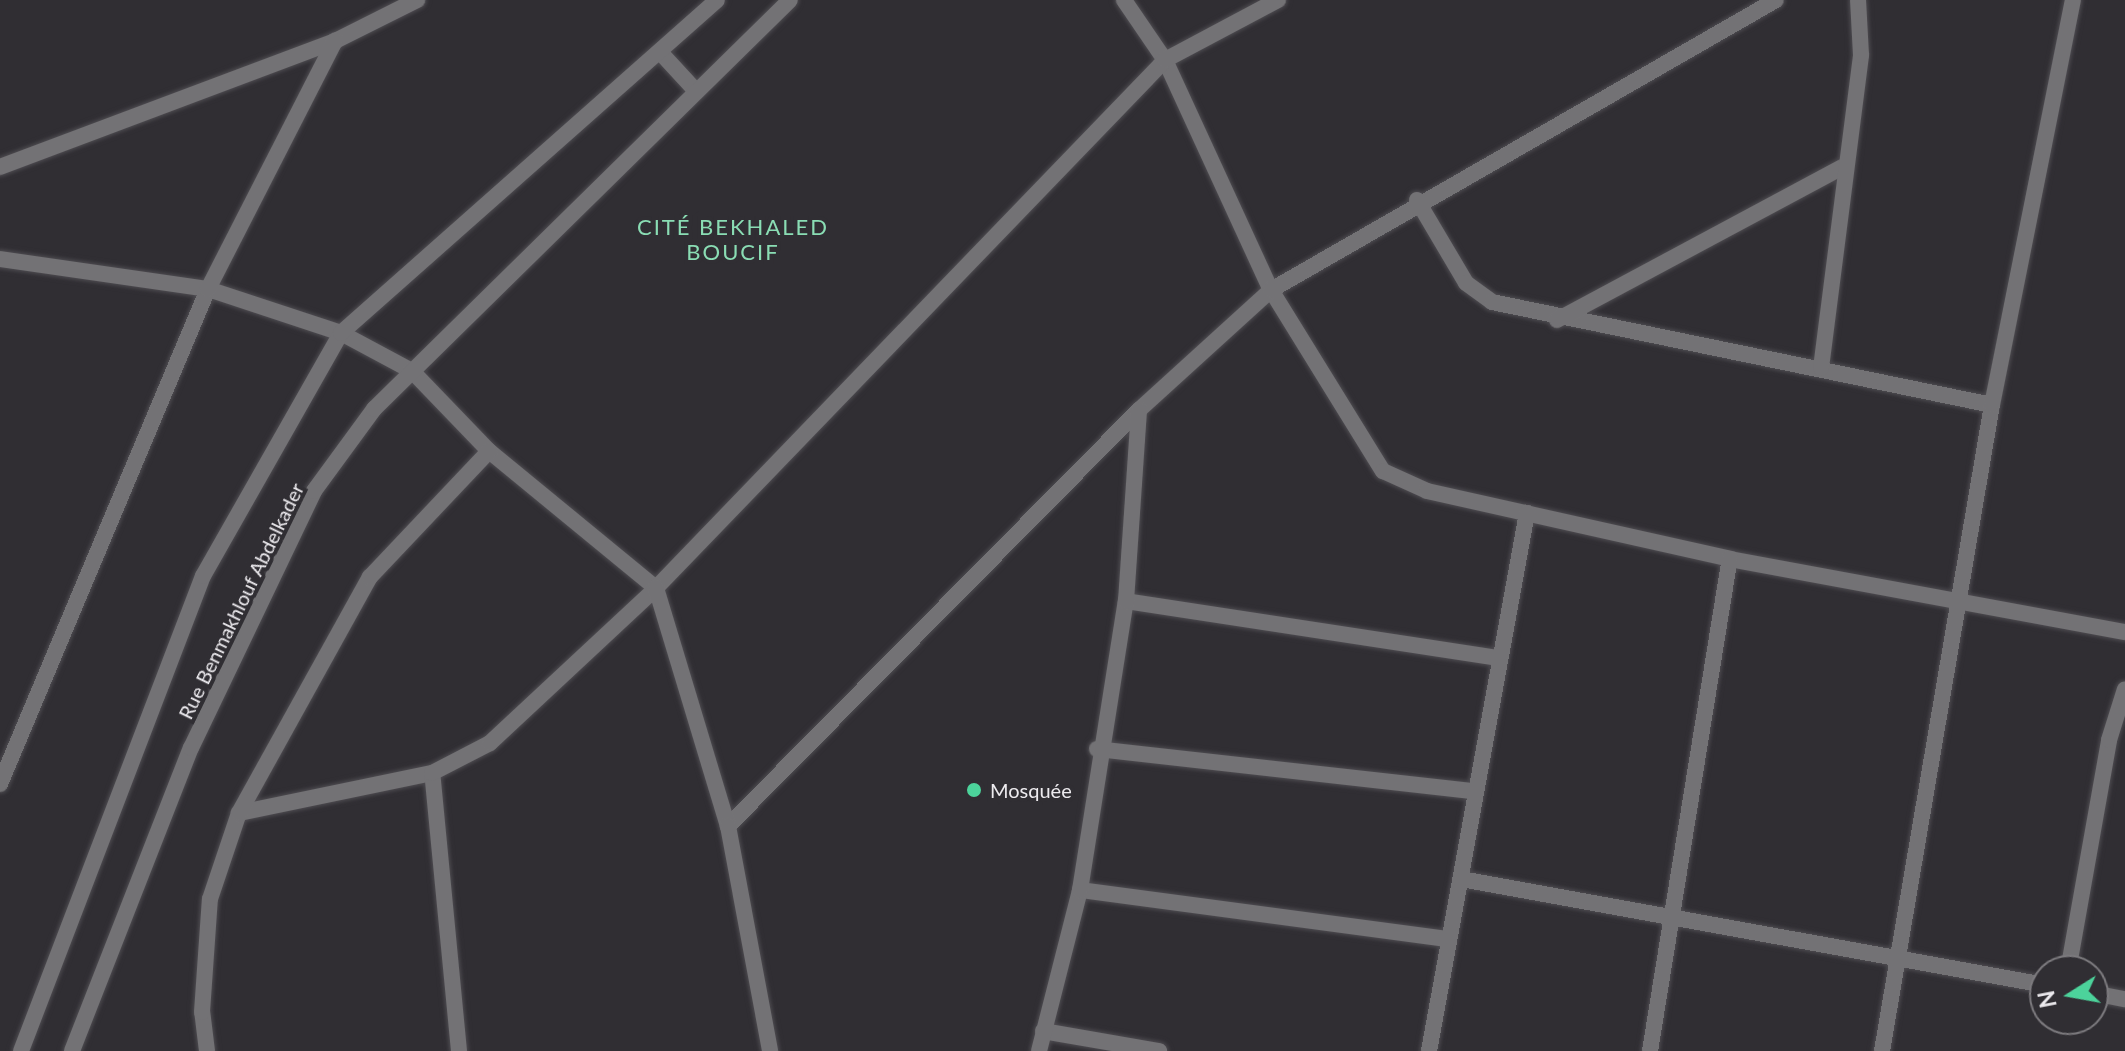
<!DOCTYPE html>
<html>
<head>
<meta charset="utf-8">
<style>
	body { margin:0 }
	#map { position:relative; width:2125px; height:1051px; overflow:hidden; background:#302e33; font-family:Lato,sans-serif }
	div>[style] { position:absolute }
	.roads { filter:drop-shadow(0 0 2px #4e4c51) drop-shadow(0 0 2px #4e4c51) }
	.minor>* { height:16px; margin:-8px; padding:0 8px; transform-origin:8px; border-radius:8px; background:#737275 }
	.tertiary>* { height:16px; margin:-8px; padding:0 8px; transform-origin:8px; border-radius:8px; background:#737275 }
	.dots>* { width:22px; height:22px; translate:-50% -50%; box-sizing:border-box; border:4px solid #302e33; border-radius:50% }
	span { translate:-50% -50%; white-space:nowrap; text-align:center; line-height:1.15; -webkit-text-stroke:8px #302e33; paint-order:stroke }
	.street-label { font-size:20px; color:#edebef }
	.poi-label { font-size:20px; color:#edebef }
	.left { translate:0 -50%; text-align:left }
	.neighbourhood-label { font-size:22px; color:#8addb4; letter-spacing:2px }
	.north { position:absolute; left:2029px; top:955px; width:80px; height:80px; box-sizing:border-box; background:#302e33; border:2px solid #7c7a7e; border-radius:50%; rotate:259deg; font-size:22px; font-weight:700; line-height:32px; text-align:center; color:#edebef }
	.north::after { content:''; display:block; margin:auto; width:28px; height:36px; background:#4cd39b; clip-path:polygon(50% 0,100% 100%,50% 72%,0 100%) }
</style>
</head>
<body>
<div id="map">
	<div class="roads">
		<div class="minor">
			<div style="left:1124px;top:0;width:73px;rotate:55.7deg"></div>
			<div style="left:1165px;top:60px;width:253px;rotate:65.3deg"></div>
			<div style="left:1271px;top:290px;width:213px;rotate:58.3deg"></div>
			<div style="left:1383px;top:471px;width:48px;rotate:24.4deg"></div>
			<div style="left:1427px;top:491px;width:311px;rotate:12.6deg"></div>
			<div style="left:1730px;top:559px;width:402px;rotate:10.5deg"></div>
			<div style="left:0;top:167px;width:358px;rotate:-20.6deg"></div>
			<div style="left:335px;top:41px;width:92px;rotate:-26.6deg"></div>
			<div style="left:1417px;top:200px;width:96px;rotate:59.4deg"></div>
			<div style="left:1466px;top:283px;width:32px;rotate:36deg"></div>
			<div style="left:1492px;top:302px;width:510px;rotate:11.64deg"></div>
			<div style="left:0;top:259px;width:210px;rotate:8.2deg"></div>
			<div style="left:208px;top:289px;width:140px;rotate:18.3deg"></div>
			<div style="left:341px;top:333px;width:81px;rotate:28.2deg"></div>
			<div style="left:412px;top:371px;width:111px;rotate:46.1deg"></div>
			<div style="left:489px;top:451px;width:216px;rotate:39.4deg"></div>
			<div style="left:656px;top:588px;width:733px;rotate:-46.05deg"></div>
			<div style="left:1165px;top:60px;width:128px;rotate:-28deg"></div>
			<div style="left:1557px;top:320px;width:323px;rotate:-28.2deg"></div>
			<div style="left:1821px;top:368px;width:316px;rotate:-82.7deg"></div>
			<div style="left:1861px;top:55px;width:55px;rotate:-93.1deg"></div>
			<div style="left:1126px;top:601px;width:376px;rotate:8.7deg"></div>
			<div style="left:1097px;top:749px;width:378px;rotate:6.4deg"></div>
			<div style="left:0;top:784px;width:537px;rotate:-67.21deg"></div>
			<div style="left:208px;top:289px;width:279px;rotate:-62.9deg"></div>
			<div style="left:239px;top:813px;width:197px;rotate:-11.7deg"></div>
			<div style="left:728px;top:826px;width:585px;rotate:-45.35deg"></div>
			<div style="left:1139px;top:410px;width:178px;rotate:-42.3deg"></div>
			<div style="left:1271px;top:290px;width:582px;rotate:-29.87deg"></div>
			<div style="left:1461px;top:879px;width:594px;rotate:10.29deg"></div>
			<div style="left:1080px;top:890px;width:368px;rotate:7.6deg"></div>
			<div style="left:2068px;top:971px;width:235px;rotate:-79.9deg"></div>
			<div style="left:2109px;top:740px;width:53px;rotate:-72.6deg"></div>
			<div style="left:2093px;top:993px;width:33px;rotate:11deg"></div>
			<div style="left:1043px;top:1031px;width:118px;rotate:9.8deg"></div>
			<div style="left:207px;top:1051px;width:39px;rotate:-97deg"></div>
			<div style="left:202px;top:1012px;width:113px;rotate:-86deg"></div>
			<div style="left:210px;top:899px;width:91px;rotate:-71.4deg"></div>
			<div style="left:239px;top:813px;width:270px;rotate:-61deg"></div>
			<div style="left:370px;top:577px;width:173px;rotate:-46.6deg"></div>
			<div style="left:459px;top:1051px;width:279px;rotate:-95.5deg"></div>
			<div style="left:432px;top:773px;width:65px;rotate:-27.3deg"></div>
			<div style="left:490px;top:743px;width:227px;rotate:-43deg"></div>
			<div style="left:656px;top:588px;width:249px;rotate:73.2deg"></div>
			<div style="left:728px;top:826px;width:229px;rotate:79.4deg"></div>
			<div style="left:1039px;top:1051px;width:166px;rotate:-75.7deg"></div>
			<div style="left:1080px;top:890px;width:293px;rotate:-81deg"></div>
			<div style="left:1126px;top:601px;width:191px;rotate:-86.1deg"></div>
			<div style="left:1429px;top:1051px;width:547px;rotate:-79.68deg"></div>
			<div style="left:1650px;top:1051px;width:498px;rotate:-80.8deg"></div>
			<div style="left:1882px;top:1051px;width:655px;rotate:-80.34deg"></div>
			<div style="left:1992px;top:405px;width:413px;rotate:-78.7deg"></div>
		</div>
		<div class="tertiary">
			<div style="left:660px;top:52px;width:53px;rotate:47.3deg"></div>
			<div style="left:21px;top:1051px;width:509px;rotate:-69.04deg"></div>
			<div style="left:203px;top:576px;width:279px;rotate:-60.4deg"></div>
			<div style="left:341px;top:333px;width:502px;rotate:-41.53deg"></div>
			<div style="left:72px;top:1051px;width:326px;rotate:-68.6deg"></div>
			<div style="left:191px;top:748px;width:285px;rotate:-64.4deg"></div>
			<div style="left:314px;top:491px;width:102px;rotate:-53.8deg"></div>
			<div style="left:374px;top:409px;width:583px;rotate:-44.51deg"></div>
		</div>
	</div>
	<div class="dots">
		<div style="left:974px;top:790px;background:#4cd39b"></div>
	</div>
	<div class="street-label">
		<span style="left:241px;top:601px;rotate:-64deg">Rue Benmakhlouf Abdelkader</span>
	</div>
	<div class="poi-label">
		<span class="left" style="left:990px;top:790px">Mosquée</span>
	</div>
	<div class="neighbourhood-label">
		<span style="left:733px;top:239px">CITÉ BEKHALED<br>BOUCIF</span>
	</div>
	<div class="north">N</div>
</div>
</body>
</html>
